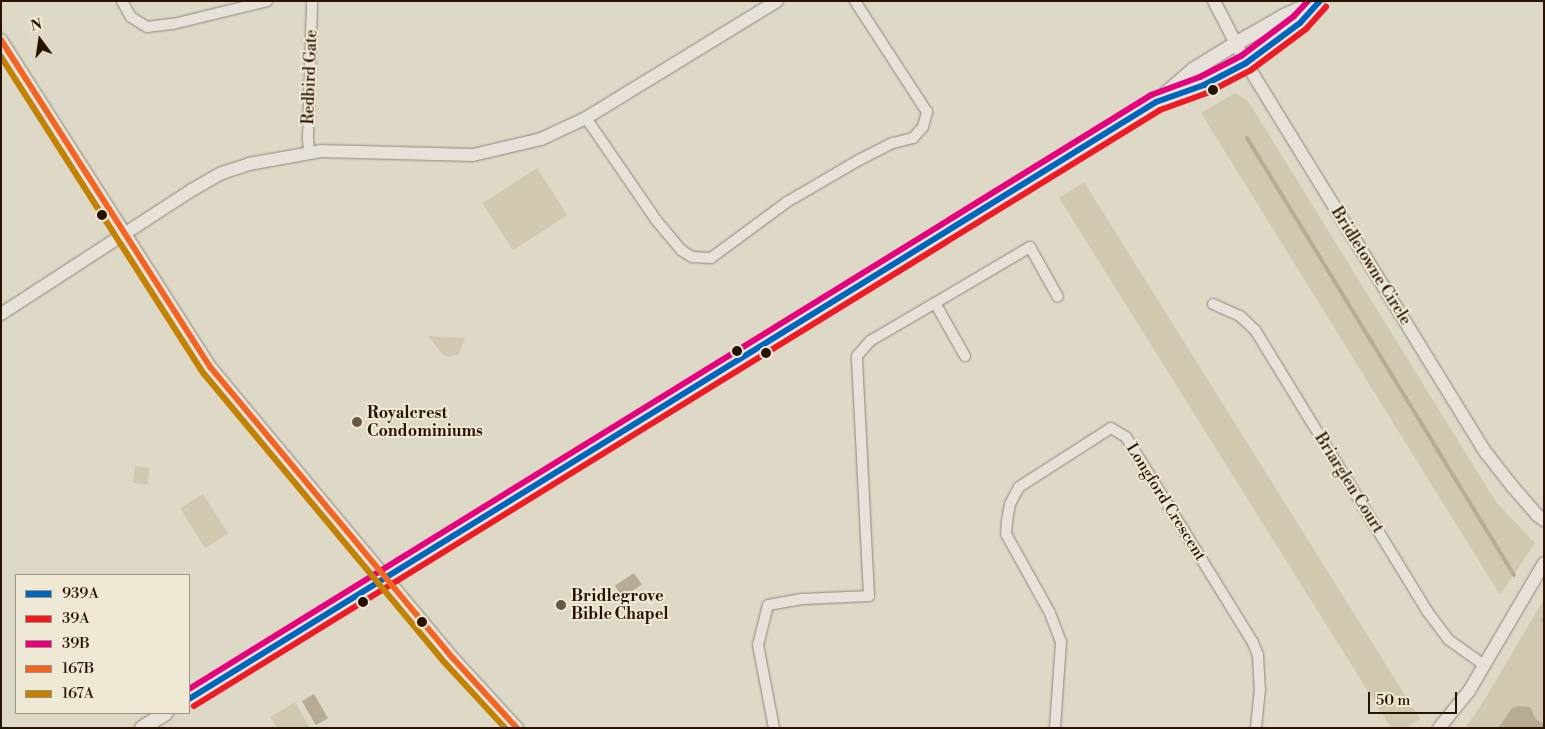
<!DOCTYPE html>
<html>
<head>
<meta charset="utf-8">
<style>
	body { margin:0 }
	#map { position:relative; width:1545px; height:729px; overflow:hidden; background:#ded8c7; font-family:"Libre Bodoni",serif }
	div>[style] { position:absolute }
	.green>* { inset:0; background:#d1c8b0; transform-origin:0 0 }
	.water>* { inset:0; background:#b7ab93; transform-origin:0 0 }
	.stream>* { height:4px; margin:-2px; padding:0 2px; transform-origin:2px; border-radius:2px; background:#b7ab93 }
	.roads { filter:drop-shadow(0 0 1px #8d877b) drop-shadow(0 0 1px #8d877b) }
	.minor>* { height:10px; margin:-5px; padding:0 5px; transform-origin:5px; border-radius:5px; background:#e6e2da }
	.tertiary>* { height:12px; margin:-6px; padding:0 6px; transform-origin:6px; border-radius:6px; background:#e6e2da }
	.secondary>* { height:14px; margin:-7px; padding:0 7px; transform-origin:7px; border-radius:7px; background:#e6e2da }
	.bus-1>* { height:6px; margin:-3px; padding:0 3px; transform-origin:3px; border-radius:3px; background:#0065bd }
	.bus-2>* { height:6px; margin:-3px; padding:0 3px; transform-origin:3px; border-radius:3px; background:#ed1c24 }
	.bus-3>* { height:6px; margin:-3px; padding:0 3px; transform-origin:3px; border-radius:3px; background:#e5007d }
	.bus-4>* { height:6px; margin:-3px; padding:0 3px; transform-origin:3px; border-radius:3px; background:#f26522 }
	.bus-5>* { height:6px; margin:-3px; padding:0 3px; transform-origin:3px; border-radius:3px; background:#c38100 }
	.dots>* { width:14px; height:14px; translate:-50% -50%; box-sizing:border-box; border:2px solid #efe8d5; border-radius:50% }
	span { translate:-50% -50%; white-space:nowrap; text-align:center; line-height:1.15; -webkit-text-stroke:4px #efe8d5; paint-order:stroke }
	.street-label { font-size:16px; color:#281300 }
	.poi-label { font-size:16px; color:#281300; font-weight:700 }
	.left { translate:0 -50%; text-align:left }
	.frame { position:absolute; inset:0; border:2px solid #281300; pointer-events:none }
	.legend { position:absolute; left:15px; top:574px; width:175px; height:140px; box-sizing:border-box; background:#efe8d5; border:1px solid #9f9380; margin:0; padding:6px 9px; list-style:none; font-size:15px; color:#281300 }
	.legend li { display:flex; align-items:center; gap:10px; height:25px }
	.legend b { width:25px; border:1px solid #9f9380 }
	.north { position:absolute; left:15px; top:15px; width:50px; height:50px; -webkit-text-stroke:4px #efe8d5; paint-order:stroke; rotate:346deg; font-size:14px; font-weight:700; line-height:20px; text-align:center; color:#281300 }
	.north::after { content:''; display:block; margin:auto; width:18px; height:22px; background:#281300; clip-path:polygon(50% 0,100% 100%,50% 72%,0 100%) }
	.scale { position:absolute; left:1368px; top:692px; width:89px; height:22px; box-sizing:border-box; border:2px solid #281300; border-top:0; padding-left:6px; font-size:15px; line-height:18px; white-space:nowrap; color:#281300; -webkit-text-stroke:4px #efe8d5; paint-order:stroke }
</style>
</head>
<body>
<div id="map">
	<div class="green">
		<div style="clip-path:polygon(1235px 93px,1248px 101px,1496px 502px,1535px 543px,1500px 595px,1201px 113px)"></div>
		<div style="left:537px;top:168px;width:56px;height:65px;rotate:57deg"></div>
		<div style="clip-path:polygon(1084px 182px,1420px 719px,1406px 728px,1391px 728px,1059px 198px)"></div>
		<div style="clip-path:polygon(428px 336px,465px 338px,459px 354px,448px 357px,443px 355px)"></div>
		<div style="left:135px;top:466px;width:15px;height:17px;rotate:8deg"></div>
		<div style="left:203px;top:494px;width:47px;height:27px;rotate:58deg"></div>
		<div style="clip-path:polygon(1544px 599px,1544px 728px,1465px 728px,1482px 704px)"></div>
		<div style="clip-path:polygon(295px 702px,310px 728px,277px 728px,270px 717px)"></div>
	</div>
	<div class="water">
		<div style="left:634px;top:573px;width:14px;height:23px;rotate:56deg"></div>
		<div style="left:314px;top:694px;width:28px;height:14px;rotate:60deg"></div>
		<div style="clip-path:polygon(1517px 706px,1530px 707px,1536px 719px,1544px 724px,1544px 728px,1498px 728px,1512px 708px)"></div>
	</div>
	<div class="stream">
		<div style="left:1247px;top:138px;width:512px;rotate:58.58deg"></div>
		<div style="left:1543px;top:620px;width:1px;rotate:45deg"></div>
	</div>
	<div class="roads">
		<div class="minor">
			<div style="left:122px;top:1px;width:18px;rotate:61deg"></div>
			<div style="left:131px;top:17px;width:19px;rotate:32deg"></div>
			<div style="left:147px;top:27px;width:26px;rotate:-7deg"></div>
			<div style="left:173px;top:24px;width:97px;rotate:-13.7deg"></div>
			<div style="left:586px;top:118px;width:124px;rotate:55.5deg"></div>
			<div style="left:656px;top:220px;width:39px;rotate:50deg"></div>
			<div style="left:681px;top:250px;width:13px;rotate:32deg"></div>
			<div style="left:692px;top:257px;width:19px;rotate:3deg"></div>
			<div style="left:711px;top:258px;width:94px;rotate:-36.4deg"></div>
			<div style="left:787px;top:202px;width:83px;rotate:-30.3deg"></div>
			<div style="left:859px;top:160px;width:38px;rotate:-27deg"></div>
			<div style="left:893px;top:143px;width:21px;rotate:-14deg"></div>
			<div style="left:913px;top:138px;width:15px;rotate:-48deg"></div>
			<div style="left:923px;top:127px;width:16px;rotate:-75deg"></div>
			<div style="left:927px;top:112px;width:132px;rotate:-123deg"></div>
			<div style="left:309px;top:153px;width:15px;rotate:-94deg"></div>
			<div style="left:308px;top:138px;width:137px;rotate:-88.3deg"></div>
			<div style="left:935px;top:303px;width:110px;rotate:-30.5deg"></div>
			<div style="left:1030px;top:247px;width:57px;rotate:60.8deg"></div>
			<div style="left:1213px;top:304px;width:30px;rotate:24deg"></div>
			<div style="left:1240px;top:316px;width:21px;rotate:43deg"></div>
			<div style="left:1255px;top:330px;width:329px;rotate:58.5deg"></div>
			<div style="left:1427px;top:611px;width:36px;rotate:53deg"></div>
			<div style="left:1449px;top:640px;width:43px;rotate:35.5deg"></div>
			<div style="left:774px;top:728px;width:85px;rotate:-100.9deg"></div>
			<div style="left:758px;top:645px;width:41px;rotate:-76deg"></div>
			<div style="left:768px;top:605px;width:36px;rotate:-10deg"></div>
			<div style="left:803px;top:599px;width:66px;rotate:-2.6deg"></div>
			<div style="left:869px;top:596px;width:240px;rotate:-92.9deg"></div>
			<div style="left:857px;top:356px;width:20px;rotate:-49deg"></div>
			<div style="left:870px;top:341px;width:75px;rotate:-30.3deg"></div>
			<div style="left:935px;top:303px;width:61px;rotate:60.5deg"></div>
			<div style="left:1055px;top:728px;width:86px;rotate:-86deg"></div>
			<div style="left:1061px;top:642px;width:31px;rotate:-111deg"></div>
			<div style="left:1050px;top:613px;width:90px;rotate:-119.1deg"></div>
			<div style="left:1006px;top:534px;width:13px;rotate:-86deg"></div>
			<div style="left:1007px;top:521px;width:17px;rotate:-80deg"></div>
			<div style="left:1010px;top:504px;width:19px;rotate:-62deg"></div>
			<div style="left:1019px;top:487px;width:109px;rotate:-32.7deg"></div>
			<div style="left:1111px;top:428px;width:17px;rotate:31deg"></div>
			<div style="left:1126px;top:437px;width:242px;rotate:58.3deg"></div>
			<div style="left:1253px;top:643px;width:13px;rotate:67deg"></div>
			<div style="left:1258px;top:655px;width:34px;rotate:87deg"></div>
			<div style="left:1260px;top:689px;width:39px;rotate:96deg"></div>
		</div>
		<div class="tertiary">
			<div style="left:1214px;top:1px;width:70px;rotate:62.7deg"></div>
			<div style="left:1246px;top:63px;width:459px;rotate:58.4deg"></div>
			<div style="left:1487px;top:454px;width:41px;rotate:52deg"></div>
			<div style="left:1512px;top:486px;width:38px;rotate:49deg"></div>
			<div style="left:1537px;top:515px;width:9px;rotate:36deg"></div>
			<div style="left:1px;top:40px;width:389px;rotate:57.4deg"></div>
			<div style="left:211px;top:368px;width:373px;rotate:50.2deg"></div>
			<div style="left:450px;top:655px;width:99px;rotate:47.5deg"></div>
			<div style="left:1px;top:314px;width:228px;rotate:-33deg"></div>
			<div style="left:192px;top:190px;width:34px;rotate:-30deg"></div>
			<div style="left:222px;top:173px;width:28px;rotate:-18deg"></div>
			<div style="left:249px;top:164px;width:73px;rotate:-10.2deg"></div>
			<div style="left:321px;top:151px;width:152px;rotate:1.5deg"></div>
			<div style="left:473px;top:155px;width:70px;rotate:-13.2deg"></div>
			<div style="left:541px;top:139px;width:50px;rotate:-25deg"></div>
			<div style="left:586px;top:118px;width:224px;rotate:-31.5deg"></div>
			<div style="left:1439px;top:728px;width:48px;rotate:-51deg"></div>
			<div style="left:1469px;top:691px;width:148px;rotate:-59.6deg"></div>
		</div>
		<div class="secondary">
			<div style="left:1164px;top:100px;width:43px;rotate:-20.6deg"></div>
			<div style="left:1204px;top:85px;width:47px;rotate:-27.6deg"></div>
			<div style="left:1246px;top:63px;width:67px;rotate:-36.5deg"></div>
			<div style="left:1300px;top:23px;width:25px;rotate:-48deg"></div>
			<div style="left:189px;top:699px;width:1136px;rotate:-31.69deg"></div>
			<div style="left:1156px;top:102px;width:49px;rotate:-40.9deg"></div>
			<div style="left:1193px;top:70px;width:49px;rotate:-31.8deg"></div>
			<div style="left:1235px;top:44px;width:56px;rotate:-29.7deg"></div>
			<div style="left:1284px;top:16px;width:36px;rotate:-24deg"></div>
			<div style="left:142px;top:728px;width:28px;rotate:-32deg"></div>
		</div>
	</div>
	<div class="bus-1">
		<div style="left:189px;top:699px;width:1136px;rotate:-31.69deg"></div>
		<div style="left:1156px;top:102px;width:51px;rotate:-19.5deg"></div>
		<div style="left:1204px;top:85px;width:47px;rotate:-27.6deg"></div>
		<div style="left:1246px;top:63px;width:67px;rotate:-36.5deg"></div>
		<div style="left:1300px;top:23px;width:30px;rotate:-48deg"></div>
	</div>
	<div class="bus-2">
		<div style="left:194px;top:706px;width:1135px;rotate:-31.67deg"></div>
		<div style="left:1160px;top:110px;width:50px;rotate:-19.9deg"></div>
		<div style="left:1207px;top:93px;width:50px;rotate:-27.6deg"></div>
		<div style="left:1251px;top:70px;width:69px;rotate:-36.7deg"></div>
		<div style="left:1306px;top:29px;width:30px;rotate:-48deg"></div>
	</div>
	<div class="bus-3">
		<div style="left:189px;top:689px;width:1131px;rotate:-31.69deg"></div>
		<div style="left:1151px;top:95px;width:52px;rotate:-20.2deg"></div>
		<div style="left:1200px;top:77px;width:46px;rotate:-27.1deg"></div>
		<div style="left:1241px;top:56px;width:66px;rotate:-37deg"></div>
		<div style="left:1294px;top:16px;width:21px;rotate:-47deg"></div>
	</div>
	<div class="bus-4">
		<div style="left:1px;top:40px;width:389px;rotate:57.4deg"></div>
		<div style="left:211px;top:368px;width:373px;rotate:50.2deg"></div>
		<div style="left:450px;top:655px;width:99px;rotate:47.5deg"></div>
	</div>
	<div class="bus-5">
		<div style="left:1px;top:57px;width:376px;rotate:57.4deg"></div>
		<div style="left:204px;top:374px;width:373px;rotate:50.2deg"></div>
		<div style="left:443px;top:661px;width:91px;rotate:47.2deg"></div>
	</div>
	<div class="dots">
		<div style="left:1213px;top:90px;background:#281300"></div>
		<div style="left:102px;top:215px;background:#281300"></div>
		<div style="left:737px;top:351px;background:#281300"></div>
		<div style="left:766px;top:353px;background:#281300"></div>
		<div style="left:357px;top:422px;background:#685846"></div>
		<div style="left:363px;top:602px;background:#281300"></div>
		<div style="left:561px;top:605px;background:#685846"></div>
		<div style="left:422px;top:622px;background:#281300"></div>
	</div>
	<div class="street-label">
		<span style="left:310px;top:77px;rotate:-88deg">Redbird Gate</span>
		<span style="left:1371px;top:266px;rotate:58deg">Bridletowne Circle</span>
		<span style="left:1349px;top:483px;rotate:58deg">Briarglen Court</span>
		<span style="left:1166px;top:502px;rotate:58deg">Longford Crescent</span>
	</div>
	<div class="poi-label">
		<span class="left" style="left:367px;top:422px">Royalcrest<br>Condominiums</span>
		<span class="left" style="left:571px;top:605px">Bridlegrove<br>Bible Chapel</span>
	</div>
	<div class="frame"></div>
	<ul class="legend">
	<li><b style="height:6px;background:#0065bd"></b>939A</li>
	<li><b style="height:6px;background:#ed1c24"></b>39A</li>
	<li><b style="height:6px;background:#e5007d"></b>39B</li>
	<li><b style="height:6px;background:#f26522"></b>167B</li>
	<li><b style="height:6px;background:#c38100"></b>167A</li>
	</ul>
	<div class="north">N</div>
	<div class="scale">50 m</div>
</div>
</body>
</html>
